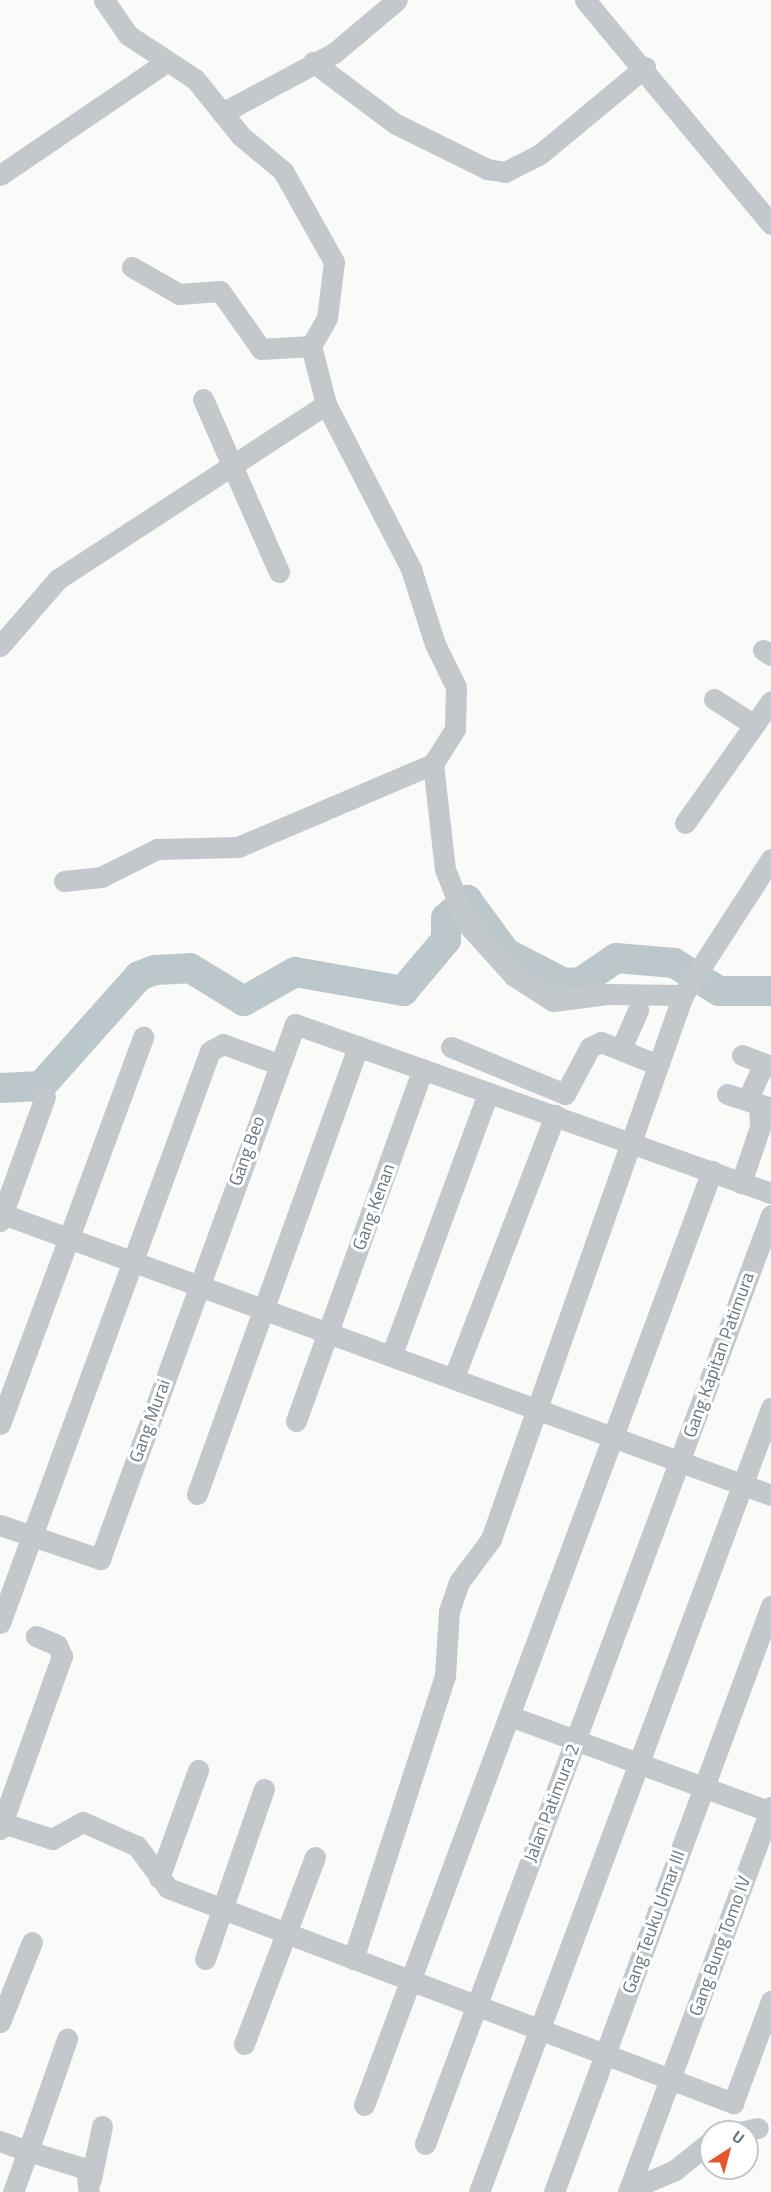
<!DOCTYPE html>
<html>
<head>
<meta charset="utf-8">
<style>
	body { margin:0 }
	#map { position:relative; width:771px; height:2192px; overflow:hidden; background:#fafaf8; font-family:"Titillium Web",sans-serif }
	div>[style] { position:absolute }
	.river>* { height:30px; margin:-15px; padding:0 15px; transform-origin:15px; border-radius:15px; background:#bbc7cb }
	.minor>* { height:21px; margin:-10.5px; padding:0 10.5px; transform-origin:10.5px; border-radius:10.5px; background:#c3c8cc }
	span { translate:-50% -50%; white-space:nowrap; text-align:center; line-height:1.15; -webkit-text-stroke:6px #fff; paint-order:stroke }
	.street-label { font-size:18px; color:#657683 }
	.north { position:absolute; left:699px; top:2120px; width:60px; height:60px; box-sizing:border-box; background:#fff; border:2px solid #c1c8cd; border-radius:50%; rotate:36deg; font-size:16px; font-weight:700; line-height:24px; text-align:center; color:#657683 }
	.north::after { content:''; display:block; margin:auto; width:21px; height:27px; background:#e4572e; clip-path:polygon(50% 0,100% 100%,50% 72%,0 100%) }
</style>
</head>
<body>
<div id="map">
	<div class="river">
		<div style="left:0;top:1088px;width:41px;rotate:-2.8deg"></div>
		<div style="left:41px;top:1086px;width:147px;rotate:-48.3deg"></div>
		<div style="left:139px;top:976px;width:17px;rotate:-21deg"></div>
		<div style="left:155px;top:970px;width:35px;rotate:-3deg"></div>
		<div style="left:190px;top:968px;width:63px;rotate:31.4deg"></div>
		<div style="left:244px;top:1001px;width:59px;rotate:-29.6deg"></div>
		<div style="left:295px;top:972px;width:110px;rotate:10deg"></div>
		<div style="left:403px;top:991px;width:67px;rotate:-49.9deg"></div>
		<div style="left:446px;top:940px;width:22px;rotate:-90deg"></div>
		<div style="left:446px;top:918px;width:28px;rotate:-41deg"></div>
		<div style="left:467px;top:900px;width:66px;rotate:53.7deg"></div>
		<div style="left:506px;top:953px;width:65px;rotate:27.3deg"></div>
		<div style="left:564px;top:983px;width:17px;rotate:-3deg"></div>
		<div style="left:581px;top:982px;width:42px;rotate:-34.4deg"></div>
		<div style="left:616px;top:958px;width:58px;rotate:4.9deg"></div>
		<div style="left:674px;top:963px;width:53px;rotate:31.9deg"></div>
		<div style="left:719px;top:991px;width:52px"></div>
	</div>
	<div class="minor">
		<div style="left:104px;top:0;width:42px;rotate:55.6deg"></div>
		<div style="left:128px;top:35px;width:80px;rotate:33.3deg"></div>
		<div style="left:195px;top:79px;width:73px;rotate:51.1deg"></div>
		<div style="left:241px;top:136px;width:55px;rotate:39.8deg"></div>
		<div style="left:283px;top:171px;width:104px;rotate:60.7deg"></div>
		<div style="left:334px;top:262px;width:56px;rotate:97.1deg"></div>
		<div style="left:327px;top:318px;width:32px;rotate:120deg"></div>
		<div style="left:311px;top:346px;width:60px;rotate:75.5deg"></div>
		<div style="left:326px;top:404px;width:186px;rotate:62.7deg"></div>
		<div style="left:411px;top:569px;width:79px;rotate:72.3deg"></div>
		<div style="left:435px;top:644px;width:48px;rotate:64deg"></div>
		<div style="left:456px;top:687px;width:42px;rotate:91.4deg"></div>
		<div style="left:455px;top:729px;width:41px;rotate:122.2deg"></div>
		<div style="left:433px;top:764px;width:106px;rotate:83.5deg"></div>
		<div style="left:445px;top:869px;width:58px;rotate:68.7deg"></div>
		<div style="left:466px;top:923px;width:72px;rotate:47.8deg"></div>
		<div style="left:514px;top:976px;width:46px;rotate:32.7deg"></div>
		<div style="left:553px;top:1001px;width:55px;rotate:-7.3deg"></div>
		<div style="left:608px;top:994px;width:75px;rotate:0.8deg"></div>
		<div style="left:585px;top:0;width:291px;rotate:50.3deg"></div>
		<div style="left:313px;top:62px;width:104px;rotate:36.8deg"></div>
		<div style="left:396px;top:124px;width:102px;rotate:26.3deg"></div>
		<div style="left:487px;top:169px;width:18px;rotate:9deg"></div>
		<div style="left:505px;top:172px;width:38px;rotate:-27deg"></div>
		<div style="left:539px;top:155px;width:138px;rotate:-39.7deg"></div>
		<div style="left:222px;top:113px;width:127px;rotate:-28.2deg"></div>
		<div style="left:334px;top:53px;width:82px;rotate:-40.1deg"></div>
		<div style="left:0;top:175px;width:199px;rotate:-34.2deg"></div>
		<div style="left:132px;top:267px;width:54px;rotate:29.9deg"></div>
		<div style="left:179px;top:294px;width:41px;rotate:-4.2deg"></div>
		<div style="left:220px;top:291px;width:71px;rotate:54.7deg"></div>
		<div style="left:261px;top:349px;width:50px;rotate:-3.4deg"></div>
		<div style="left:203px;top:399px;width:189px;rotate:66.3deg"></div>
		<div style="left:0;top:646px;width:89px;rotate:-49.1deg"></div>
		<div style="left:58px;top:579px;width:320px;rotate:-33.1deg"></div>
		<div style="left:763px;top:650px;width:9px;rotate:32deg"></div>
		<div style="left:714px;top:699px;width:48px;rotate:33deg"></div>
		<div style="left:685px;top:823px;width:149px;rotate:-54.8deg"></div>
		<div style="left:64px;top:881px;width:37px;rotate:-6deg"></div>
		<div style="left:101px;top:877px;width:63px;rotate:-26.6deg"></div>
		<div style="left:157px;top:849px;width:81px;rotate:-1.4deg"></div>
		<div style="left:238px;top:847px;width:212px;rotate:-23.1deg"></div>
		<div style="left:451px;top:1047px;width:123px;rotate:22.4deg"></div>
		<div style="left:565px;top:1094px;width:53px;rotate:-62deg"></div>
		<div style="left:590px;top:1047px;width:12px;rotate:-24deg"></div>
		<div style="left:601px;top:1042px;width:61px;rotate:22deg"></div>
		<div style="left:621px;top:1049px;width:43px;rotate:-66.4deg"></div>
		<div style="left:742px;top:1055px;width:31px;rotate:21deg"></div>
		<div style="left:727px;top:1094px;width:46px;rotate:17.7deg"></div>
		<div style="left:747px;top:1100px;width:40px;rotate:-65deg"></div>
		<div style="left:741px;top:1183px;width:59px;rotate:-71.3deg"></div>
		<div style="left:760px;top:1127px;width:23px;rotate:-92deg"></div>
		<div style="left:0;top:1213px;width:821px;rotate:20.09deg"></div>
		<div style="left:0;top:1221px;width:132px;rotate:-70.1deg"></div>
		<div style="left:392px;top:1354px;width:278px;rotate:-69.8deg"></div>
		<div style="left:454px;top:1377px;width:281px;rotate:-68.9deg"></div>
		<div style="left:296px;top:1421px;width:374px;rotate:-70.2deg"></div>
		<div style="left:0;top:1424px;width:413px;rotate:-69.7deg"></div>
		<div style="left:197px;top:1494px;width:476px;rotate:-70.2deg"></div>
		<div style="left:0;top:1525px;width:106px;rotate:18.8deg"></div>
		<div style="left:100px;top:1559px;width:569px;rotate:-69.97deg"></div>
		<div style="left:295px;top:1024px;width:505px;rotate:19.55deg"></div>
		<div style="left:0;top:1623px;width:609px;rotate:-69.84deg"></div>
		<div style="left:210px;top:1051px;width:15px;rotate:-28deg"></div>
		<div style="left:223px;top:1044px;width:59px;rotate:20deg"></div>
		<div style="left:510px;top:1716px;width:278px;rotate:20.2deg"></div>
		<div style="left:0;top:1822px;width:55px;rotate:18.1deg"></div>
		<div style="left:52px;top:1839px;width:35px;rotate:-29deg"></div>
		<div style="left:83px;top:1822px;width:59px;rotate:24deg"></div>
		<div style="left:137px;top:1846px;width:52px;rotate:53.6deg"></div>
		<div style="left:168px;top:1888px;width:605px;rotate:20.83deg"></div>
		<div style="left:733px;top:2103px;width:109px;rotate:-69.6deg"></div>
		<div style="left:0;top:1829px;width:184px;rotate:-70.3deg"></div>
		<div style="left:62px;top:1656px;width:12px;rotate:-114deg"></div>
		<div style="left:57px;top:1645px;width:23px;rotate:-157deg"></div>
		<div style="left:159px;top:1878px;width:115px;rotate:-70.1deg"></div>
		<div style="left:205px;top:1959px;width:180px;rotate:-70.9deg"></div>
		<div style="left:353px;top:1959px;width:298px;rotate:-72deg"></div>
		<div style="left:445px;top:1676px;width:65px;rotate:-86.5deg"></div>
		<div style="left:449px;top:1611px;width:31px;rotate:-71deg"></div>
		<div style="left:459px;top:1582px;width:54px;rotate:-53.3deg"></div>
		<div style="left:491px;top:1539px;width:577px;rotate:-70.56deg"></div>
		<div style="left:683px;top:995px;width:162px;rotate:-57.1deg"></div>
		<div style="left:0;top:2022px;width:86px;rotate:-68.2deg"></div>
		<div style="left:244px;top:2044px;width:200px;rotate:-69.2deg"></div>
		<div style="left:364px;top:2105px;width:997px;rotate:-69.57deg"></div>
		<div style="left:739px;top:2132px;width:19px;rotate:-12deg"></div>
		<div style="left:0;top:2141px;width:30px;rotate:20deg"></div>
		<div style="left:28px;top:2151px;width:119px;rotate:-70.8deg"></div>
		<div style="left:425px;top:2144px;width:991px;rotate:-69.57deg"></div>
		<div style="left:91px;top:2179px;width:54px;rotate:-78.3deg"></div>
		<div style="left:629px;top:2190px;width:50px;rotate:-23.5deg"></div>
		<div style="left:675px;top:2170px;width:46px;rotate:-38.9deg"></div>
		<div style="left:13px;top:2192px;width:44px;rotate:-69.9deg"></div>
		<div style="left:28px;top:2151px;width:61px;rotate:17.2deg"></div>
		<div style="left:86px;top:2169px;width:23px;rotate:83deg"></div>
		<div style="left:479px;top:2192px;width:837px;rotate:-69.57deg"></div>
		<div style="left:554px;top:2192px;width:625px;rotate:-69.68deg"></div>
		<div style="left:628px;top:2192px;width:411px;rotate:-69.6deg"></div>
	</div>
	<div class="street-label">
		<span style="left:247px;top:1151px;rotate:-70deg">Gang Beo</span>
		<span style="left:374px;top:1207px;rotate:-70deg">Gang Kenan</span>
		<span style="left:719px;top:1355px;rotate:-70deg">Gang Kapitan Patimura</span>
		<span style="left:150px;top:1421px;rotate:-70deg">Gang Murai</span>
		<span style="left:552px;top:1803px;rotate:-69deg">Jalan Patimura 2</span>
		<span style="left:654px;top:1922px;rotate:-70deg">Gang Teuku Umar III</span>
		<span style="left:720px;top:1946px;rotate:-70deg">Gang Bung Tomo IV</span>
	</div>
	<div class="north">U</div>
</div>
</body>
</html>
